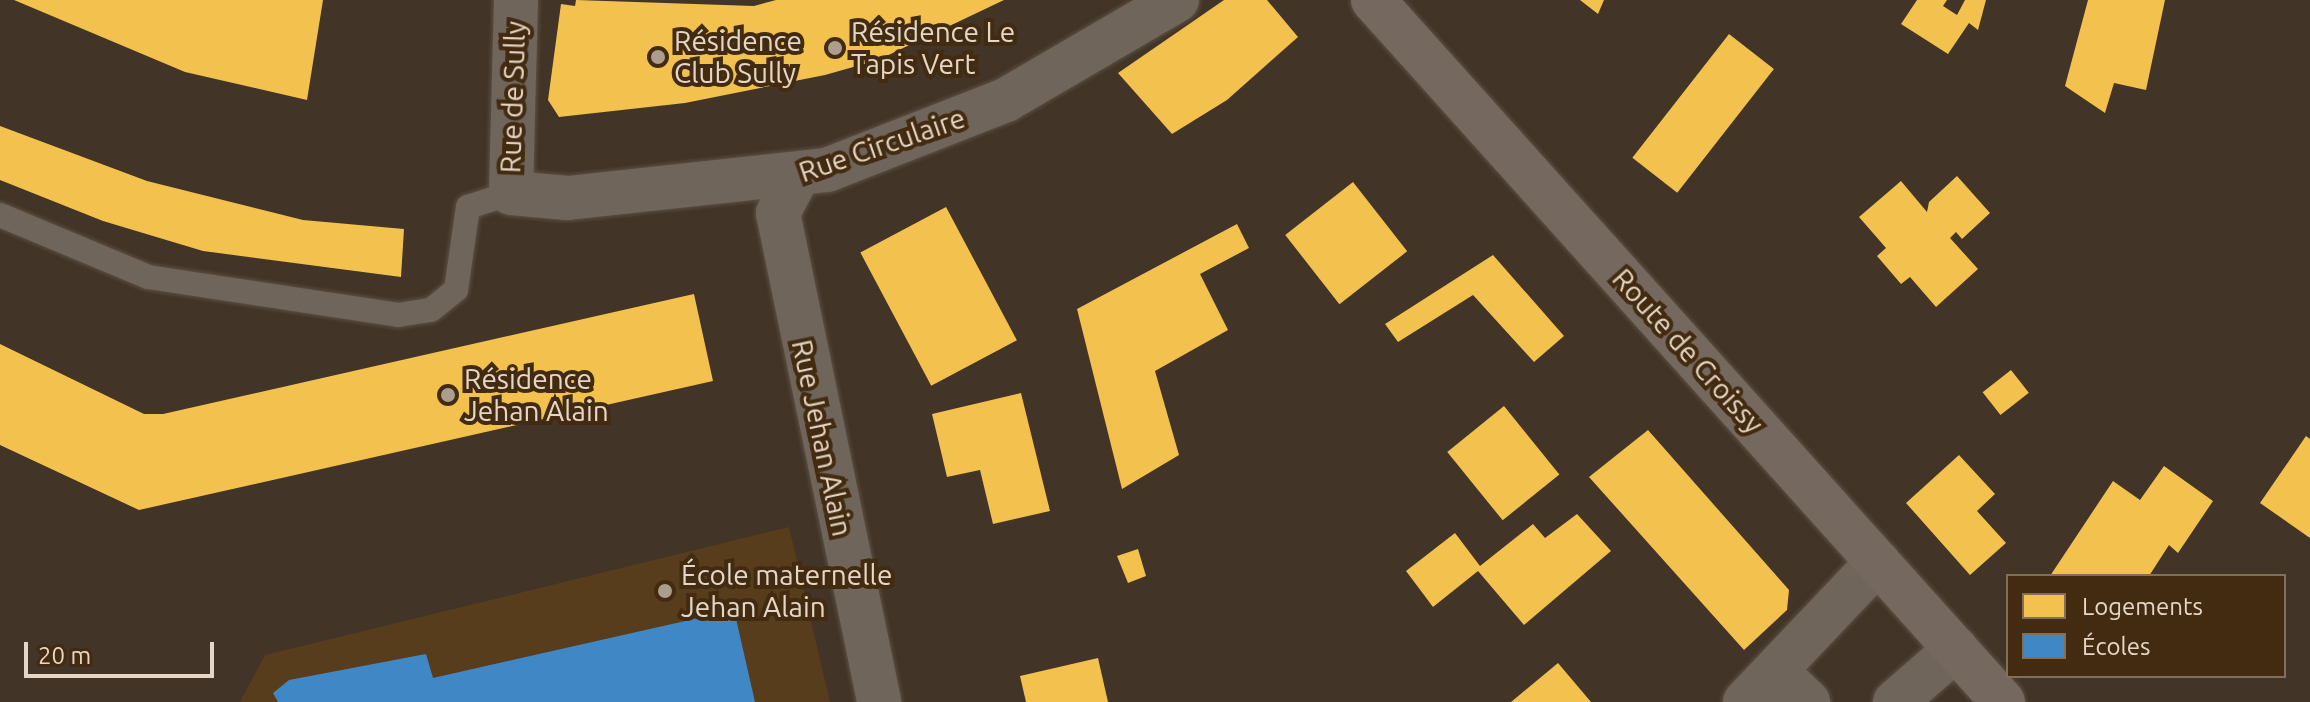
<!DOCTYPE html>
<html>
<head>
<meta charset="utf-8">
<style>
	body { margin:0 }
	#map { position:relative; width:2310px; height:702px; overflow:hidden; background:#423426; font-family:Ubuntu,sans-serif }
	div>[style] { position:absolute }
	.built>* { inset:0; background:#583d1d }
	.homes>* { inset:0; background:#f2c14e; transform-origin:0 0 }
	.schools>* { inset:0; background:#3f88c5 }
	.roads { filter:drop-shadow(0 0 2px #5c5044) drop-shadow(0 0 2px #5c5044) }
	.lane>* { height:24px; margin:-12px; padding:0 12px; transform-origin:12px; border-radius:12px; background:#6f655b }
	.street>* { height:44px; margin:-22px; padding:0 22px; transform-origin:22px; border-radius:22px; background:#6f655b }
	.secondary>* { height:44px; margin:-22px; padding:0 22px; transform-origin:22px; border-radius:22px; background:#75685f }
	.dots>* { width:22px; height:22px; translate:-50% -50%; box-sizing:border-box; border:4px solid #422b10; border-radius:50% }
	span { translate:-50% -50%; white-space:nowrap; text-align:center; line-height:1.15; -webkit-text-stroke:8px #422b10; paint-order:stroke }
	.poi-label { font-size:28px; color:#e5d6c7 }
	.left { translate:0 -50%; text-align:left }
	.street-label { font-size:28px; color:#e5d6c7 }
	.legend { position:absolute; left:2006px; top:574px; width:280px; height:104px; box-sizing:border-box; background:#422b10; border:2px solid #836f59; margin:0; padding:10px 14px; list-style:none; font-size:24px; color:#e5d6c7 }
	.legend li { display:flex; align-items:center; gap:16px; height:40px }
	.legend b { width:40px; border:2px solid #836f59 }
	.scale { position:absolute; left:24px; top:642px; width:190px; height:36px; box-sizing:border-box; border:4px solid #e5d6c7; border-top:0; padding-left:10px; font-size:24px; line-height:28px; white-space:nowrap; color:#e5d6c7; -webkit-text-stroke:6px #422b10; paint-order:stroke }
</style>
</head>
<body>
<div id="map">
	<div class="built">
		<div style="clip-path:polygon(789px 527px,830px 702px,240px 702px,265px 655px)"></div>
	</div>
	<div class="homes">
		<div style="clip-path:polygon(14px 0,323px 0,307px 100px,185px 72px)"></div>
		<div style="clip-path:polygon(576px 0,754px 6px,776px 0,1004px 0,878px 60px,825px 75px,685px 103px,559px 117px,548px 100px,561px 4px,575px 6px)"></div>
		<div style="clip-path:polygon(1224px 0,1267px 0,1298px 37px,1227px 100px,1172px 134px,1118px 73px)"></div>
		<div style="clip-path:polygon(1580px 0,1604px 0,1598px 14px)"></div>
		<div style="clip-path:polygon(1917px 0,1947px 0,1943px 6px,1957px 15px,1965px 0,1986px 0,1978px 30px,1969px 23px,1948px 54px,1901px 24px)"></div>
		<div style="clip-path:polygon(2088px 0,2165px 0,2146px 90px,2114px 83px,2105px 113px,2065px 86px)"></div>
		<div style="left:1729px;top:34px;width:57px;height:157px;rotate:38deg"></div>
		<div style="clip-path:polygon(0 126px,147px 181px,303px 220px,404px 229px,401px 277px,203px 251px,103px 221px,0 180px)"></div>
		<div style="clip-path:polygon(1957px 176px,1990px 213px,1962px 239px,1956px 232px,1950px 238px,1978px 269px,1936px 307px,1910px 277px,1901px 284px,1877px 256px,1886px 248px,1859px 217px,1901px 181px,1927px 212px,1929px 202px)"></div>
		<div style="left:1353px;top:182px;width:88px;height:86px;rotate:52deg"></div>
		<div style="left:946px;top:207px;width:151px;height:97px;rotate:62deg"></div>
		<div style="clip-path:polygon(1237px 224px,1249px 248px,1200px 274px,1228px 330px,1155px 371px,1179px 455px,1122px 489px,1077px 309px)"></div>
		<div style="clip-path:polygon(1493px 255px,1564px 336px,1534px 362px,1473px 295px,1398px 342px,1385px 324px)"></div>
		<div style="clip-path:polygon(694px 294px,713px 381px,139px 510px,0 445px,0 344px,144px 414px,163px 414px)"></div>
		<div style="left:2011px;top:370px;width:29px;height:36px;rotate:52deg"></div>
		<div style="clip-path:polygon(1021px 393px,1050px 511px,993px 524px,980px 470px,947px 477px,932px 414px)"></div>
		<div style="left:1504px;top:406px;width:88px;height:73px;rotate:51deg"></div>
		<div style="clip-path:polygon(1648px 430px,1789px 590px,1787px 610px,1744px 650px,1589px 477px)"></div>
		<div style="clip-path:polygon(2306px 436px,2310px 439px,2310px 538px,2260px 503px)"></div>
		<div style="clip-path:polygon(1959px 455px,1995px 494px,1977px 511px,2006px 543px,1970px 575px,1906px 503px)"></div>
		<div style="clip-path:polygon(2164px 466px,2213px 501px,2178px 553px,2169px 545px,2149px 576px,2050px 576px,2113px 481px,2140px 500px)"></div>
		<div style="clip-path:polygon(1577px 514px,1611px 551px,1524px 625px,1478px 571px,1433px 607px,1406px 571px,1455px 533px,1480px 566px,1533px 524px,1545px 538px)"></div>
		<div style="clip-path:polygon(1138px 549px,1146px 576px,1128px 583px,1117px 556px)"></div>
		<div style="clip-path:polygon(1098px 658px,1108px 702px,1026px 702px,1020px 676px)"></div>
		<div style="clip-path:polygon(1558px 663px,1591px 702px,1511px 702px)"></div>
	</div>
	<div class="schools">
		<div style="clip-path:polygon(734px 610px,755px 702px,278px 702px,273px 693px,289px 680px,426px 654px,433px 678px)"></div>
	</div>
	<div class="roads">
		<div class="lane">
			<div style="left:0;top:215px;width:160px;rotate:22.7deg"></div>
			<div style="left:148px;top:277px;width:253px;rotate:8.6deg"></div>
			<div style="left:398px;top:315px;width:33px;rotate:-9deg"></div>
			<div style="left:431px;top:310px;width:32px;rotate:-39deg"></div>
			<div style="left:456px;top:290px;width:84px;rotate:-81.8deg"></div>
			<div style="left:468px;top:207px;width:45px;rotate:-18deg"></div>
		</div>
		<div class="street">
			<div style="left:516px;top:0;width:193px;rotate:91.5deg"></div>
			<div style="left:511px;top:193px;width:57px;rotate:5deg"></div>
			<div style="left:568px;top:198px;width:261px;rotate:-6.2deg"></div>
			<div style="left:827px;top:170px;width:192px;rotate:-21.4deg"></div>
			<div style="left:1006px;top:100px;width:198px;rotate:-30.3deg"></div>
			<div style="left:797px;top:177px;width:41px;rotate:117.8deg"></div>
			<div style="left:778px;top:213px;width:499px;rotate:78.3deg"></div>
			<div style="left:1778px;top:673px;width:42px;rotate:44deg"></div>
			<div style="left:1745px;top:702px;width:193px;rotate:-46.5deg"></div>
			<div style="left:1895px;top:702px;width:81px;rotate:-41deg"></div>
		</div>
		<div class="secondary">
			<div style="left:1373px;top:0;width:943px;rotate:48.09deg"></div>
		</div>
	</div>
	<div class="dots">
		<div style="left:835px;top:48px;background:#ac9d8f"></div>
		<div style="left:658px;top:57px;background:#ac9d8f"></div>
		<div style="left:448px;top:395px;background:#ac9d8f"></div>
		<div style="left:665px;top:591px;background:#ac9d8f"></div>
	</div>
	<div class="poi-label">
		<span class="left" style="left:851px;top:48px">Résidence Le<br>Tapis Vert</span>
		<span class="left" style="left:674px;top:57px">Résidence<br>Club Sully</span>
		<span class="left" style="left:464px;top:395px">Résidence<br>Jehan Alain</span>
		<span class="left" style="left:681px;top:591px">École maternelle<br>Jehan Alain</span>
	</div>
	<div class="street-label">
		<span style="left:513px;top:97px;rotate:-88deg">Rue de Sully</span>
		<span style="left:882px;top:145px;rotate:-19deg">Rue Circulaire</span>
		<span style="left:1688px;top:351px;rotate:48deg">Route de Croissy</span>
		<span style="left:822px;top:438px;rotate:78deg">Rue Jehan Alain</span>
	</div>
	<ul class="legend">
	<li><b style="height:22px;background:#f2c14e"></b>Logements</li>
	<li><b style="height:22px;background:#3f88c5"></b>Écoles</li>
	</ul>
	<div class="scale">20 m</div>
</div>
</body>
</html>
